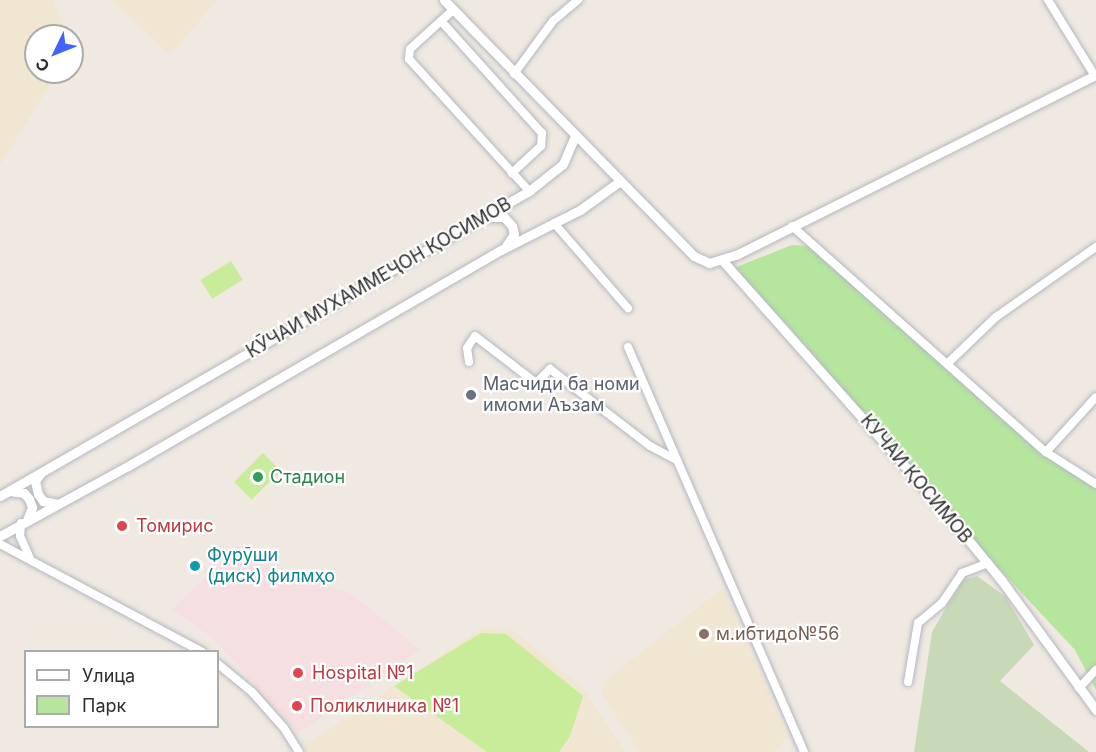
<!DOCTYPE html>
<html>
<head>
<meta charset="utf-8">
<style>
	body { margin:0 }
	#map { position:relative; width:1096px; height:752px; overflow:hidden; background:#efe9e1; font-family:Inter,sans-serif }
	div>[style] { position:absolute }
	.education>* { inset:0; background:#f0e6d1 }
	.medical>* { inset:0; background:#f5dfe0 }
	.green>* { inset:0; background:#b6e59e }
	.cemetery>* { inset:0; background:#c8d9b8 }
	.pitch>* { inset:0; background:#c9ec9a; transform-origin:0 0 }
	.roads { filter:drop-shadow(0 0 2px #b4b7c1) drop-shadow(0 0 2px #b4b7c1) }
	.minor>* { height:8px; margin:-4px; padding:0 4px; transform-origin:4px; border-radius:4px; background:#fff }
	.tertiary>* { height:9px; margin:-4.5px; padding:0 4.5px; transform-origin:4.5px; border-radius:4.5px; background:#fff }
	.dots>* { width:16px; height:16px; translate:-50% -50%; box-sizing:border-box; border:3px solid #fff; border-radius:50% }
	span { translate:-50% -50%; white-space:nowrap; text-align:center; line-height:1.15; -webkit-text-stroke:4.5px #fff; paint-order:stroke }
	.street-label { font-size:18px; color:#2e2e2e }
	.worship-label { font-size:18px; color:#5b616d }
	.left { translate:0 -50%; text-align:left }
	.leisure-label { font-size:18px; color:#27864d }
	.health-label { font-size:18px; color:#be3a42 }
	.culture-label { font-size:18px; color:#0d838f }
	.education-label { font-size:18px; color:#785e54 }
	.legend { position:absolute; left:24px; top:650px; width:195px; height:78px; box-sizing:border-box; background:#fff; border:2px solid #ababab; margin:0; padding:8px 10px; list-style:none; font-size:18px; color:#2e2e2e }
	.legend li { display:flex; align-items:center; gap:12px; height:30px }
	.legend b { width:30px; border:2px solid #ababab }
	.north { position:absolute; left:24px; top:24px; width:60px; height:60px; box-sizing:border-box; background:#fff; border:2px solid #ababab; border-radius:50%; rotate:227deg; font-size:16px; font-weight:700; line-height:24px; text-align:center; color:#2e2e2e }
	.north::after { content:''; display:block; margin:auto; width:21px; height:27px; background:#4264fb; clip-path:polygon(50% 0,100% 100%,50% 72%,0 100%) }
</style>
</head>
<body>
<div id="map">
	<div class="education">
		<div style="clip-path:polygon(0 0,53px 0,67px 36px,36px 36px,36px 72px,58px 72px,0 165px)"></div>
		<div style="clip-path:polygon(112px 0,217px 0,170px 55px)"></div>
		<div style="clip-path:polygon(723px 588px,788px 737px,774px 752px,640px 752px,602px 694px,605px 681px)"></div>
		<div style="clip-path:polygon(482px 628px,511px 629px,582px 687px,625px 752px,306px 752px,304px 746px)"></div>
	</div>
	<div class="medical">
		<div style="clip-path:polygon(231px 554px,352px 594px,420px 650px,298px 733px,215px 640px,172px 609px)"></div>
	</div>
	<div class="green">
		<div style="clip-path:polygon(792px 245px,814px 246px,1043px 448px,1096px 481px,1096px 690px,1075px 650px,939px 504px,789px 327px,734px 268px)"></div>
	</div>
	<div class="cemetery">
		<div style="clip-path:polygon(977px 576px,1006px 597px,1034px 645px,1000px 681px,1089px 752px,914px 752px,932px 632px,962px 580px)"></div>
	</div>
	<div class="pitch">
		<div style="left:231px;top:261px;width:22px;height:36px;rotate:58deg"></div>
		<div style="left:263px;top:453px;width:25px;height:41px;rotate:45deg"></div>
		<div style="clip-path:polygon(481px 633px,506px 634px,583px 696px,570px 736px,559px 752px,487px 752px,394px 686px)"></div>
	</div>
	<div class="roads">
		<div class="minor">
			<div style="left:1048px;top:0;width:89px;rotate:58.3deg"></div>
			<div style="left:453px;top:10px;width:58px;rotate:137.8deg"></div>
			<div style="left:410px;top:49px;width:10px;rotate:96deg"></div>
			<div style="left:409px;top:59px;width:178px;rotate:47.7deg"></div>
			<div style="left:441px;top:21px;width:151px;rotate:48deg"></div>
			<div style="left:542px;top:133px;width:13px;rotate:94deg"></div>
			<div style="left:541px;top:146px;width:40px;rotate:137deg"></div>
			<div style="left:514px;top:74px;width:66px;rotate:-53.7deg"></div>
			<div style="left:553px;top:21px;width:33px;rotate:-40deg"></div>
			<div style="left:554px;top:223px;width:113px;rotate:49deg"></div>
			<div style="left:792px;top:226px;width:340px;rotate:41.7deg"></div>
			<div style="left:1046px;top:452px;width:59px;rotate:32.6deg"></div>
			<div style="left:628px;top:347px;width:442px;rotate:66.5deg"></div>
			<div style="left:469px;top:362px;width:14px;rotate:-98deg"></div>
			<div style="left:467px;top:348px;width:14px;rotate:-56deg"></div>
			<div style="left:475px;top:336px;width:77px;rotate:37.6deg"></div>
			<div style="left:536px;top:383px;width:20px;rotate:-45deg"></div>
			<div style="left:550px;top:369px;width:126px;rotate:37.6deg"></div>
			<div style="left:650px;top:446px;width:30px;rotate:28deg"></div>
			<div style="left:949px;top:362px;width:65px;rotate:-43.8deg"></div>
			<div style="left:996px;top:317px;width:122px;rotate:-35deg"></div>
			<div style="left:1046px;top:452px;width:74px;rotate:-47.7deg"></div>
			<div style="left:21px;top:523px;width:13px;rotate:94deg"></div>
			<div style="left:20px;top:536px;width:24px;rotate:66deg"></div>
			<div style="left:0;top:544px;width:229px;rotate:28.1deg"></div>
			<div style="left:218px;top:664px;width:44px;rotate:39.5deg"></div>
			<div style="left:252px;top:692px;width:48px;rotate:48.4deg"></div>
			<div style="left:284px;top:728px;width:28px;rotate:58deg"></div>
			<div style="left:908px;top:682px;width:60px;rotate:-80.4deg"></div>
			<div style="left:918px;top:623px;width:31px;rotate:-40deg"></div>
			<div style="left:942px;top:603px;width:36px;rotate:-56deg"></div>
			<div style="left:962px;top:573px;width:28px;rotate:-21deg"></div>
			<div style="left:1079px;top:688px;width:25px;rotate:-47deg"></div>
		</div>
		<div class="tertiary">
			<div style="left:444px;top:0;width:358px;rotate:45.7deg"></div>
			<div style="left:694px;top:256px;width:17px;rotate:25deg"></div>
			<div style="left:709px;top:263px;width:28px;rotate:-17deg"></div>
			<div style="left:736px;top:255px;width:402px;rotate:-26.6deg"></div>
			<div style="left:487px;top:217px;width:17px"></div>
			<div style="left:504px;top:217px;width:12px;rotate:48deg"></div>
			<div style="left:512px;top:226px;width:8px;rotate:76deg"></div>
			<div style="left:514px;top:234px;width:14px;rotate:124deg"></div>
			<div style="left:722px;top:260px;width:327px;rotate:48.4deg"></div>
			<div style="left:939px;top:504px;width:99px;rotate:50.7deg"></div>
			<div style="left:1002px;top:581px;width:160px;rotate:53.9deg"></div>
			<div style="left:40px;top:474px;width:9px;rotate:126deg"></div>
			<div style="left:35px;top:481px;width:13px;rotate:77deg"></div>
			<div style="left:38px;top:494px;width:9px;rotate:54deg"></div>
			<div style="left:43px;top:501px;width:16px;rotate:11deg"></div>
			<div style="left:10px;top:491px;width:14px;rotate:8deg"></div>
			<div style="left:24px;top:493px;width:8px;rotate:50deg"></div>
			<div style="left:29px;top:499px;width:9px;rotate:69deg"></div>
			<div style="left:32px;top:507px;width:14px;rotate:111deg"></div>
			<div style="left:0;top:496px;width:611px;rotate:-29.97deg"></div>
			<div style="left:529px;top:191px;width:43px;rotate:-38.5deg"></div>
			<div style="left:563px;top:164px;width:30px;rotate:-67deg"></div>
			<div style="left:0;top:536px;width:146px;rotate:-28.7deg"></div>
			<div style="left:128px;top:466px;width:431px;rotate:-30.1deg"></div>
			<div style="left:501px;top:250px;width:89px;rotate:-26.9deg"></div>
			<div style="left:580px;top:210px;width:49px;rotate:-35.9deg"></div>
		</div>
	</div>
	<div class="dots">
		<div style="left:471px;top:395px;background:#6b7280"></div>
		<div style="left:258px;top:477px;background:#2e9e5b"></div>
		<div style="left:122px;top:526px;background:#e0444e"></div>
		<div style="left:195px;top:566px;background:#0f9aa8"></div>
		<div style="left:704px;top:634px;background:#8d6e63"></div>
		<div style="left:298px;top:673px;background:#e0444e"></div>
		<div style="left:297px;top:706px;background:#e0444e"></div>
	</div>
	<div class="street-label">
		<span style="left:379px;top:278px;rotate:-30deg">КӮЧАИ МУХАММЕҶОН ҚОСИМОВ</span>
		<span style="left:916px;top:479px;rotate:50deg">КУЧАИ ҚОСИМОВ</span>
	</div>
	<div class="worship-label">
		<span class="left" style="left:483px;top:395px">Масчиди ба номи<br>имоми Аъзам</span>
	</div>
	<div class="leisure-label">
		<span class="left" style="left:270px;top:477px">Стадион</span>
	</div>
	<div class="health-label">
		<span class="left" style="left:136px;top:526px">Томирис</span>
		<span class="left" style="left:312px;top:673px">Hospital №1</span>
		<span class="left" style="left:310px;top:706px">Поликлиника №1</span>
	</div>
	<div class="culture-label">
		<span class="left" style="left:207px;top:566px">Фурӯши<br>(диск) филмҳо</span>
	</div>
	<div class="education-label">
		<span class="left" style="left:716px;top:634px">м.ибтидо№56</span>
	</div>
	<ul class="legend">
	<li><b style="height:8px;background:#fff"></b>Улица</li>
	<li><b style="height:16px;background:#b6e59e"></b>Парк</li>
	</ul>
	<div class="north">С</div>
</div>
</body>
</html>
